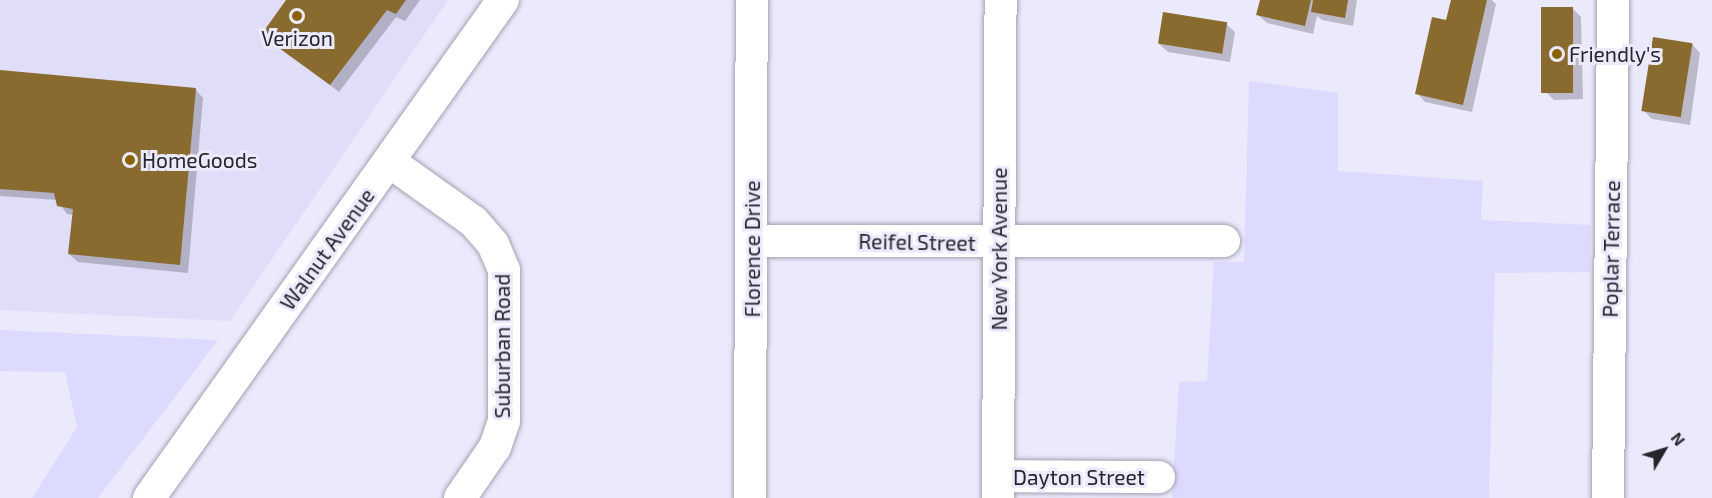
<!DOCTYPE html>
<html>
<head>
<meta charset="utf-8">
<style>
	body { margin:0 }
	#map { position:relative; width:1712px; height:498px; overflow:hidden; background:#ebe9fc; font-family:"Exo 2",sans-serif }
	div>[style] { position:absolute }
	.built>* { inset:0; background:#dfddf7 }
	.green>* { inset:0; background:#dddaff }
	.shadow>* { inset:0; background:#0003 }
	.building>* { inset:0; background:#896b2f; transform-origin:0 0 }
	.roads { filter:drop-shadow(0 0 2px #a3a2b3) drop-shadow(0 0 2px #a3a2b3) }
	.minor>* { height:32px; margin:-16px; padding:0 16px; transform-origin:16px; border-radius:16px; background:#fff }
	.dots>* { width:16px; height:16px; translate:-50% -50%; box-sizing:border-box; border:3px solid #ebe9fc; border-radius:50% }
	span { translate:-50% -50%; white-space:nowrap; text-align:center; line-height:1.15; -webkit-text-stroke:6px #ebe9fc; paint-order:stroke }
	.poi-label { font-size:21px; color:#26252c }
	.left { translate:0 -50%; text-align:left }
	.street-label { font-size:21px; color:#26252c }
	.north { position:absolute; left:1634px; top:420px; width:60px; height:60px; -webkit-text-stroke:4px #ebe9fc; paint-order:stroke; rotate:52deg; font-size:16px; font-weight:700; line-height:24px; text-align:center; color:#26252c }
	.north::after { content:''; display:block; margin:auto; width:21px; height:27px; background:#26252c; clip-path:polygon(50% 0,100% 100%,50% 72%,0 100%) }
</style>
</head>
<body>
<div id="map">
	<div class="built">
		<div style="clip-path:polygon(0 0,448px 0,230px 321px,0 310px)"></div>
	</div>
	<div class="green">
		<div style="clip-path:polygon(1249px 81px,1338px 93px,1338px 171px,1483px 181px,1481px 220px,1591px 225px,1590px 272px,1495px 273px,1489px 498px,1172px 498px,1179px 382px,1207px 381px,1214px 262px,1244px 262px)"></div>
		<div style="clip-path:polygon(0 330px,218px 340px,98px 498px,32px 498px,77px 427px,65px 372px,0 371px)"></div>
	</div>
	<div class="shadow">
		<div style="clip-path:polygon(288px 0,420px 0,405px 21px,396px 17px,339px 92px,263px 34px)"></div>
		<div style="clip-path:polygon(1261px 0,1357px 0,1353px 26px,1322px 20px,1317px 16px,1313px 34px,1267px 23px,1258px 15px)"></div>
		<div style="clip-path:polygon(1452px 0,1492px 0,1496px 4px,1472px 112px,1425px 102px,1417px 93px,1447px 22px)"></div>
		<div style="clip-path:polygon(1572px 8px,1581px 17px,1583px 99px,1554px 100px,1546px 92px)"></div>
		<div style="clip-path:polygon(1226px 24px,1235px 32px,1230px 62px,1168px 52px,1159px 44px)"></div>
		<div style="clip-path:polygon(1692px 44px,1700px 53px,1690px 125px,1652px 119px,1644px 111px)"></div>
		<div style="clip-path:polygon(0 71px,195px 89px,203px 98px,188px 273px,78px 262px,69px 254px,74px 215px,67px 214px,57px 200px,0 196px)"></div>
	</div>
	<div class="building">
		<div style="clip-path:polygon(286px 0,406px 0,396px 14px,387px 10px,330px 85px,261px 35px)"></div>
		<div style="clip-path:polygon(1260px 0,1311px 0,1305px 26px,1256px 15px)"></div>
		<div style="clip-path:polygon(1313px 0,1348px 0,1345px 18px,1311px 12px)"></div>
		<div style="clip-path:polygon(1451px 0,1487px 0,1463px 105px,1415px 94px,1432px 17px,1446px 20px)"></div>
		<div style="left:1541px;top:7px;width:32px;height:86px"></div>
		<div style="left:1163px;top:12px;width:65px;height:32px;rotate:9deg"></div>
		<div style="left:1653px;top:37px;width:40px;height:75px;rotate:9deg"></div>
		<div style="clip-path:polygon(0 70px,196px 88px,180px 265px,68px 254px,73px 209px,57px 206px,54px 193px,0 189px)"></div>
	</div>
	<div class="roads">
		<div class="minor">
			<div style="left:390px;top:162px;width:103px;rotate:35.5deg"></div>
			<div style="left:474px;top:222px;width:29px;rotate:49deg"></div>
			<div style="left:493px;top:244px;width:28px;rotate:67deg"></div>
			<div style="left:504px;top:270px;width:151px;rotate:90deg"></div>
			<div style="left:504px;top:421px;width:28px;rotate:109deg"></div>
			<div style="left:495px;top:447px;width:62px;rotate:124.5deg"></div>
			<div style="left:753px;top:241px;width:471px"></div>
			<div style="left:998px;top:476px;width:161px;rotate:0.4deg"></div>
			<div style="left:149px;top:498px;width:611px;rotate:-54.59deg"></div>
			<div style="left:750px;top:498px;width:498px;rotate:-89.8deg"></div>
			<div style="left:998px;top:498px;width:498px;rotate:-89.7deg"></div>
			<div style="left:1608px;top:498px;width:498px;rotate:-89.4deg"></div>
		</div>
	</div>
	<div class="dots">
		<div style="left:297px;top:16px;background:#886300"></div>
		<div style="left:1557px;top:54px;background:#886300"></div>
		<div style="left:130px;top:160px;background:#886300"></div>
	</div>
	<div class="poi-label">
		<span style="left:297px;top:38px">Verizon</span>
		<span class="left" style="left:1569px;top:54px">Friendly's</span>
		<span class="left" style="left:142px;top:160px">HomeGoods</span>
	</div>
	<div class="street-label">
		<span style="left:917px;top:242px;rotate:1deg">Reifel Street</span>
		<span style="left:327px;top:249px;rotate:-54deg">Walnut Avenue</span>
		<span style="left:752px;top:249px;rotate:-90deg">Florence Drive</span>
		<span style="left:999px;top:249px;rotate:-90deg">New York Avenue</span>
		<span style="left:1611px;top:249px;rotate:-89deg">Poplar Terrace</span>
		<span style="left:502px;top:346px;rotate:-90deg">Suburban Road</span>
		<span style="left:1079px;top:477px">Dayton Street</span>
	</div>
	<div class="north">N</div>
</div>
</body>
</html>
